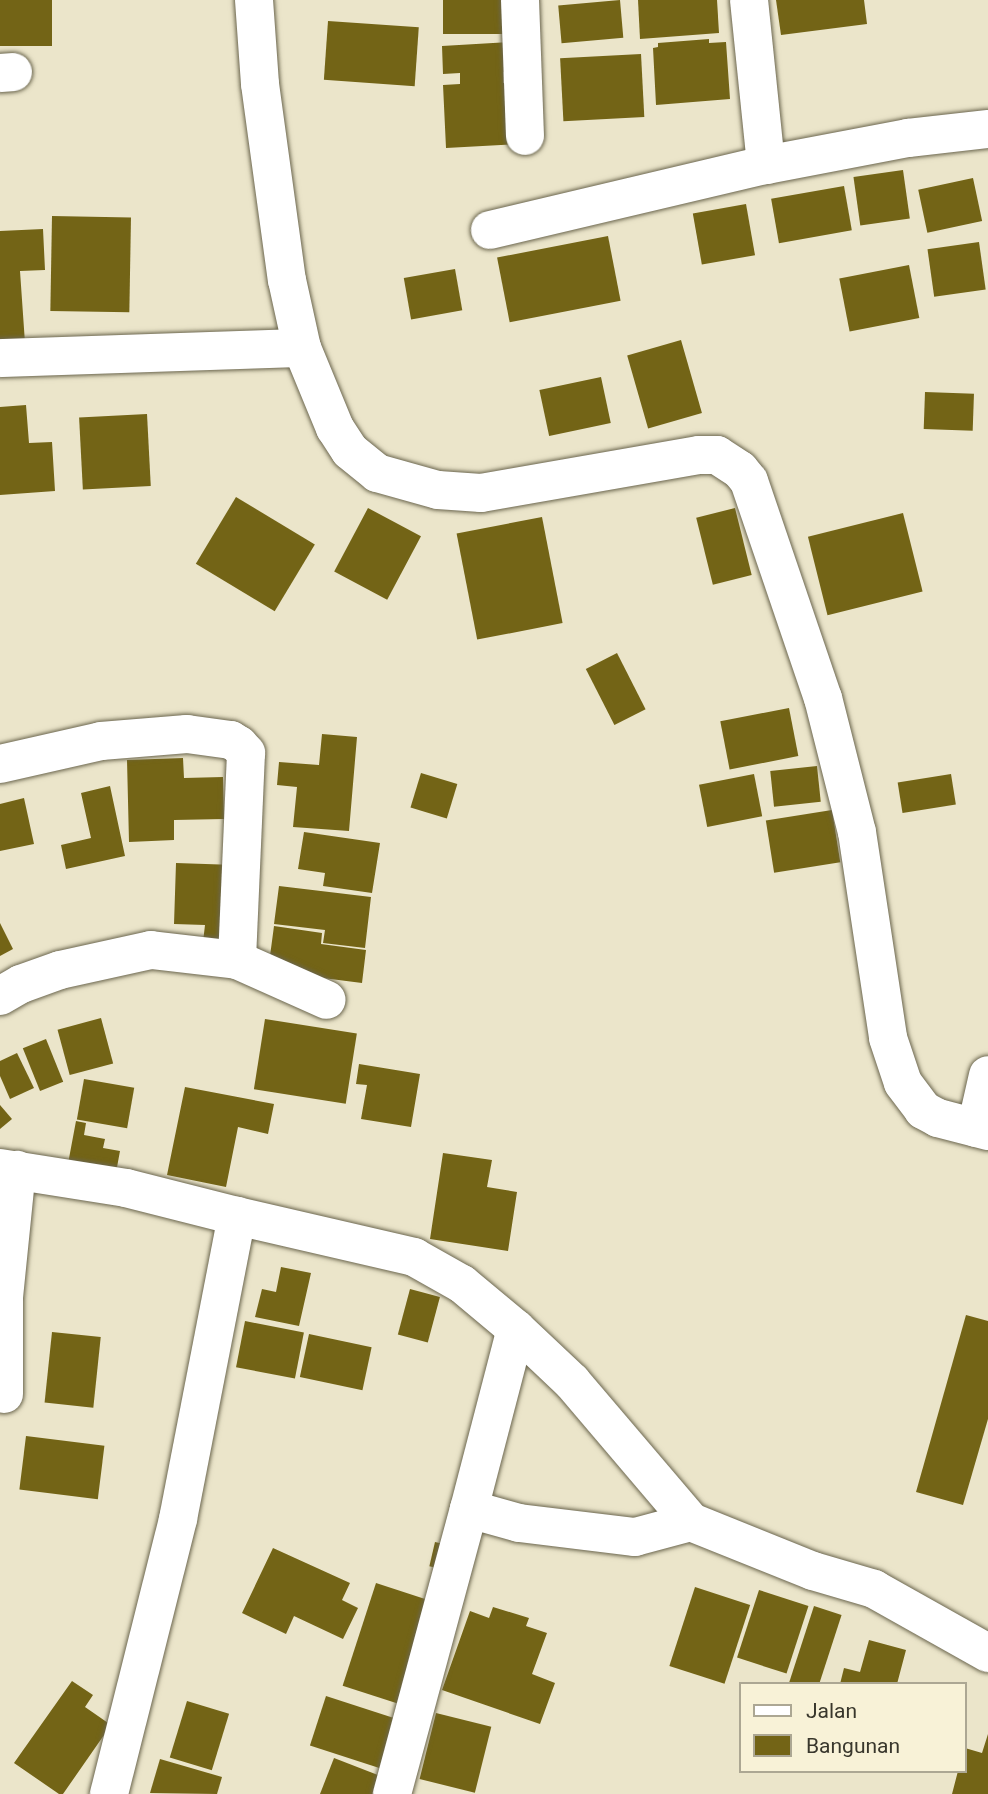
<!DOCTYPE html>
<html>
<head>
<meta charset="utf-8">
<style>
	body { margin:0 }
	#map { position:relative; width:988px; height:1794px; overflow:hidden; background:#ebe5ca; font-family:Roboto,sans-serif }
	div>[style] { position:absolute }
	.building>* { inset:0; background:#736416; transform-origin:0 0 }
	.roads { filter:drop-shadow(0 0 2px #6b664e) drop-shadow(0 0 2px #6b664e) }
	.minor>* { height:38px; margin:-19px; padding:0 19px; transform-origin:19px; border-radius:19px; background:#fff }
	span { translate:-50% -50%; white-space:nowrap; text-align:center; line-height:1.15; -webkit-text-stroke:7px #f8f2d7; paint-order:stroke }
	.legend { position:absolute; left:739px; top:1682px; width:228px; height:91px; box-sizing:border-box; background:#f8f2d7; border:2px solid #aca793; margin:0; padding:9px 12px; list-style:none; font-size:21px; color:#39372c }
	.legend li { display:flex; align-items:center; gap:14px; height:35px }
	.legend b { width:35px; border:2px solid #aca793 }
</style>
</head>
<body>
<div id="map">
	<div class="building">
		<div style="left:0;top:0;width:52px;height:46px"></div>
		<div style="left:443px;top:0;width:60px;height:34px"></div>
		<div style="left:620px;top:0;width:38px;height:62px;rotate:85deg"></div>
		<div style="clip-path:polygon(638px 0,717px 0,719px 33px,640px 39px)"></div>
		<div style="clip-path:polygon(776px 0,864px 0,867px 24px,781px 35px)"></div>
		<div style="left:328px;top:21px;width:91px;height:59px;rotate:4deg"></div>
		<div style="clip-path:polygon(709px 39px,709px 43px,726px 42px,730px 99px,656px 105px,653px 48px,658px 47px,658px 43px)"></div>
		<div style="clip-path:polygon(512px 42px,513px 71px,503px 72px,503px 83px,514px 82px,517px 144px,446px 148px,443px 85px,460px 84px,460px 73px,443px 74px,442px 46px)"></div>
		<div style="left:641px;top:54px;width:63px;height:81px;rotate:87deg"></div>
		<div style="left:903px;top:170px;width:49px;height:50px;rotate:82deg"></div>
		<div style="left:973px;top:178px;width:44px;height:56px;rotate:78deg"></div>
		<div style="left:844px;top:186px;width:45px;height:74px;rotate:80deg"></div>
		<div style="left:746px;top:204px;width:52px;height:54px;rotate:80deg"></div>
		<div style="left:52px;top:216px;width:79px;height:95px;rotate:1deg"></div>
		<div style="clip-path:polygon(43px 229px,45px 270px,20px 271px,25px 343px,0 344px,0 231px)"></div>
		<div style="left:608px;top:236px;width:66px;height:113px;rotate:79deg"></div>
		<div style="left:979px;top:242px;width:48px;height:52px;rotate:82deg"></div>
		<div style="left:909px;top:265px;width:54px;height:71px;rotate:79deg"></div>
		<div style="left:455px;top:269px;width:42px;height:52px;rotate:80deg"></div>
		<div style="left:681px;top:340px;width:76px;height:56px;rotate:74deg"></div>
		<div style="left:601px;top:377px;width:47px;height:63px;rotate:78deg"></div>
		<div style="left:925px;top:392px;width:49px;height:37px;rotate:2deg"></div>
		<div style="clip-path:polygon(26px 405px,29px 443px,52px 442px,55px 491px,0 495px,0 407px)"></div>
		<div style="left:147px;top:414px;width:72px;height:68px;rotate:87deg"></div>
		<div style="left:236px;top:497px;width:92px;height:78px;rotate:31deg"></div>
		<div style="left:368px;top:508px;width:60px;height:72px;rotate:28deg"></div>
		<div style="left:735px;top:508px;width:69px;height:40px;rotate:76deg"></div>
		<div style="left:903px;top:513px;width:81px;height:98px;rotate:76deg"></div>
		<div style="left:542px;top:517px;width:108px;height:87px;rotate:79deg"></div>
		<div style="left:617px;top:653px;width:63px;height:35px;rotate:63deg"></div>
		<div style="left:789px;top:708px;width:49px;height:70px;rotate:79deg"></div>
		<div style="clip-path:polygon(322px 734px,357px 737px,349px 831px,293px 827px,297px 787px,277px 785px,279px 762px,319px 765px)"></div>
		<div style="clip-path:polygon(183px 758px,184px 778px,223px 777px,224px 819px,174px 820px,174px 840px,129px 842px,127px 760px)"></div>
		<div style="left:817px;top:766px;width:36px;height:47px;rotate:84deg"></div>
		<div style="left:421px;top:773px;width:38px;height:36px;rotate:17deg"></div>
		<div style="left:754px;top:774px;width:43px;height:56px;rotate:79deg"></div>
		<div style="left:951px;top:774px;width:31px;height:54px;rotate:81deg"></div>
		<div style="clip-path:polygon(110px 786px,125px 856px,66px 869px,61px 845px,91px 838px,81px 793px)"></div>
		<div style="clip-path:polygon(24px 798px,34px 844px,0 851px,0 804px)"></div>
		<div style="left:832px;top:810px;width:53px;height:67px;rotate:81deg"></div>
		<div style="clip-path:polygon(304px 832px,380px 843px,372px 893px,323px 886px,325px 873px,298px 869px)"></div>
		<div style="clip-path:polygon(176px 863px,235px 865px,233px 943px,203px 942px,205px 925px,174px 924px)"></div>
		<div style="clip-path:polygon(279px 886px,371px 897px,365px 948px,323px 943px,325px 930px,274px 924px)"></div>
		<div style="clip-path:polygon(0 923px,13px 949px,0 956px)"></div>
		<div style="clip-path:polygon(274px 926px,322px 933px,321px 944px,366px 950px,362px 983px,268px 971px)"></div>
		<div style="left:101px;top:1018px;width:47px;height:45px;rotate:75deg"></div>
		<div style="left:265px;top:1019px;width:93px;height:71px;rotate:9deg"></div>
		<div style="left:46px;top:1039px;width:46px;height:25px;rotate:68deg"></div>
		<div style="clip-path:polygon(17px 1053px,34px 1088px,10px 1099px,0 1076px,0 1061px)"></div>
		<div style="clip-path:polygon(359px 1064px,420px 1074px,411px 1127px,361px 1119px,367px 1085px,356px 1084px)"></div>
		<div style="left:84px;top:1079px;width:51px;height:41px;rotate:10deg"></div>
		<div style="clip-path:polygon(185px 1087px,274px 1104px,268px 1134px,238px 1127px,226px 1187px,167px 1175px)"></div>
		<div style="clip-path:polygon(0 1105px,12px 1119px,0 1129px)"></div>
		<div style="clip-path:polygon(76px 1121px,86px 1123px,84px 1135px,105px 1139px,103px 1148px,120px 1151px,115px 1178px,67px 1169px)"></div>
		<div style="clip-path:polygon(443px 1153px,492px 1160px,487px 1187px,517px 1192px,508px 1251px,430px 1239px)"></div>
		<div style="clip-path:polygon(281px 1267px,311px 1273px,299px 1326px,255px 1317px,262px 1289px,276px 1292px)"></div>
		<div style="left:410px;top:1289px;width:31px;height:47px;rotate:15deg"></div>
		<div style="clip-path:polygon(966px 1315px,988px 1321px,988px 1419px,963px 1505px,916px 1492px)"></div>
		<div style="left:245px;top:1321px;width:60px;height:47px;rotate:11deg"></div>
		<div style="left:52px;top:1332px;width:49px;height:71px;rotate:6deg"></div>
		<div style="left:309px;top:1334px;width:64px;height:44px;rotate:12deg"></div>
		<div style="left:26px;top:1436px;width:79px;height:54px;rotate:7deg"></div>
		<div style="left:435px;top:1542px;width:18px;height:25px;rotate:13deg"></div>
		<div style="clip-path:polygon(273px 1548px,350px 1583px,342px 1600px,358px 1608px,343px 1639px,294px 1616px,286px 1634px,242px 1613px)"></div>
		<div style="left:376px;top:1583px;width:66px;height:108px;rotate:18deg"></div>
		<div style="left:695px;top:1587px;width:58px;height:83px;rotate:18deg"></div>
		<div style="left:759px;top:1590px;width:52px;height:71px;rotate:18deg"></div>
		<div style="left:814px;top:1606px;width:29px;height:82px;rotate:18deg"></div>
		<div style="clip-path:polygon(493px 1607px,529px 1618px,526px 1626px,547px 1633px,532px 1674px,555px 1683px,540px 1724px,442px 1690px,470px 1611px,489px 1618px)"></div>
		<div style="clip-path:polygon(869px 1640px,906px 1650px,897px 1684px,840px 1684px,844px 1668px,860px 1672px)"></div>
		<div style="clip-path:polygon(72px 1681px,93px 1695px,85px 1707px,111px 1725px,63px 1794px,59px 1794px,14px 1763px)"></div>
		<div style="left:326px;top:1696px;width:81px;height:52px;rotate:18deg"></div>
		<div style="left:187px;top:1701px;width:44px;height:59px;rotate:17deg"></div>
		<div style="left:436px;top:1713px;width:57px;height:68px;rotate:14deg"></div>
		<div style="clip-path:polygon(988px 1734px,988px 1794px,952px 1794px,958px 1771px,965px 1771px,965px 1748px,982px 1753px)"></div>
		<div style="clip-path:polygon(334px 1758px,383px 1777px,376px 1794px,320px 1794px)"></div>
		<div style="clip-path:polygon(160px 1759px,222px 1777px,217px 1794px,150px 1793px)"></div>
	</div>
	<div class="roads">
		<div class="minor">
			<div style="left:254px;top:0;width:84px;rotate:85.9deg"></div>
			<div style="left:260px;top:84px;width:198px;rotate:82.2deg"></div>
			<div style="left:287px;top:280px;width:70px;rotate:77.6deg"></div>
			<div style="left:302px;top:348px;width:87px;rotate:67.6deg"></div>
			<div style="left:335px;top:428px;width:27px;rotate:57deg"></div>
			<div style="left:350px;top:451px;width:35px;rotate:39deg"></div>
			<div style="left:377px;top:473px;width:63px;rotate:15.6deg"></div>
			<div style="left:438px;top:490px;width:43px;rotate:4deg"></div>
			<div style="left:481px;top:493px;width:221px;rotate:-9.9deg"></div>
			<div style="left:699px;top:455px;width:18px"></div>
			<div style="left:717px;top:455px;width:27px;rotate:33deg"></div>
			<div style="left:740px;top:470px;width:14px;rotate:51deg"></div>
			<div style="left:749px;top:481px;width:229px;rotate:71.2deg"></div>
			<div style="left:823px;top:698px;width:138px;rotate:75.8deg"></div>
			<div style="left:857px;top:832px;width:208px;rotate:81.4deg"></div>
			<div style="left:888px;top:1038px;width:47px;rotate:71.6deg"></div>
			<div style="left:903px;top:1083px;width:34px;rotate:53deg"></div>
			<div style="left:923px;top:1110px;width:17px;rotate:28deg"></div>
			<div style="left:938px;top:1118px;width:52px;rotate:14.6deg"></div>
			<div style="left:520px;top:0;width:136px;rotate:87.9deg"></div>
			<div style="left:749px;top:0;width:166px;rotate:84.1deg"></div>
			<div style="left:766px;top:165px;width:145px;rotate:-10.8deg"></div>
			<div style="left:908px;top:138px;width:81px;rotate:-6.4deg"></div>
			<div style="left:0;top:73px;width:13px;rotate:-4deg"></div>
			<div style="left:490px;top:230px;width:284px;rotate:-13.3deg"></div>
			<div style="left:0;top:358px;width:302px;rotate:-1.9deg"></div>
			<div style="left:0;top:764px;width:104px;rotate:-12.8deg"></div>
			<div style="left:101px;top:741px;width:86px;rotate:-4.7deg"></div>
			<div style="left:187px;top:734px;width:44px;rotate:7.8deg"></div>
			<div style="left:231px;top:740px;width:9px;rotate:32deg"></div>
			<div style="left:239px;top:745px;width:11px;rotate:49deg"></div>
			<div style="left:246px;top:753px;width:207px;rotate:92.5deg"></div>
			<div style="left:0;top:996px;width:24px;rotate:-30deg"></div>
			<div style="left:21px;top:984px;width:41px;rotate:-19.7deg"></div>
			<div style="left:60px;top:970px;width:93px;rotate:-12.4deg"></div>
			<div style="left:151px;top:950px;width:87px;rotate:6.6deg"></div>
			<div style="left:237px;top:960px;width:98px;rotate:24deg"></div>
			<div style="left:976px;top:1128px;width:54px;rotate:-77.2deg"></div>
			<div style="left:0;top:1168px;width:128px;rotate:9deg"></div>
			<div style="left:126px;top:1188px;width:114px;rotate:14.2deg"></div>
			<div style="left:4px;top:1394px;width:97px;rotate:-90deg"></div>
			<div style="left:4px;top:1297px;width:128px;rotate:-84.2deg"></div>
			<div style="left:469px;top:1509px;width:186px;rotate:-75.4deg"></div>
			<div style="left:109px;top:1794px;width:284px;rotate:-75.9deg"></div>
			<div style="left:178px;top:1519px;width:309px;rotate:-79deg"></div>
			<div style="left:237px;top:1216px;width:182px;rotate:13deg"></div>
			<div style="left:414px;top:1257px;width:55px;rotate:29.4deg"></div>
			<div style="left:462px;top:1284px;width:70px;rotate:39.8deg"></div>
			<div style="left:516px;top:1329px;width:77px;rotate:43.4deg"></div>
			<div style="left:572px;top:1382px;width:184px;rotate:49.6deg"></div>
			<div style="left:691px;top:1522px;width:131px;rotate:21.9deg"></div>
			<div style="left:813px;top:1571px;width:64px;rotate:16.4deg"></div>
			<div style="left:874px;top:1589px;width:131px;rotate:29.3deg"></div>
			<div style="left:392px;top:1794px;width:295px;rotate:-74.9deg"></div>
			<div style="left:469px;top:1509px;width:52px;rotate:15.6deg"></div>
			<div style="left:519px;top:1523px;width:117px;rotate:6.9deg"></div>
			<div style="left:635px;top:1537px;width:58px;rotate:-15deg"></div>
		</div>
	</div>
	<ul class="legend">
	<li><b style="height:9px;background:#fff"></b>Jalan</li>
	<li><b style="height:19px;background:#736416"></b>Bangunan</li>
	</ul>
</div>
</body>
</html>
